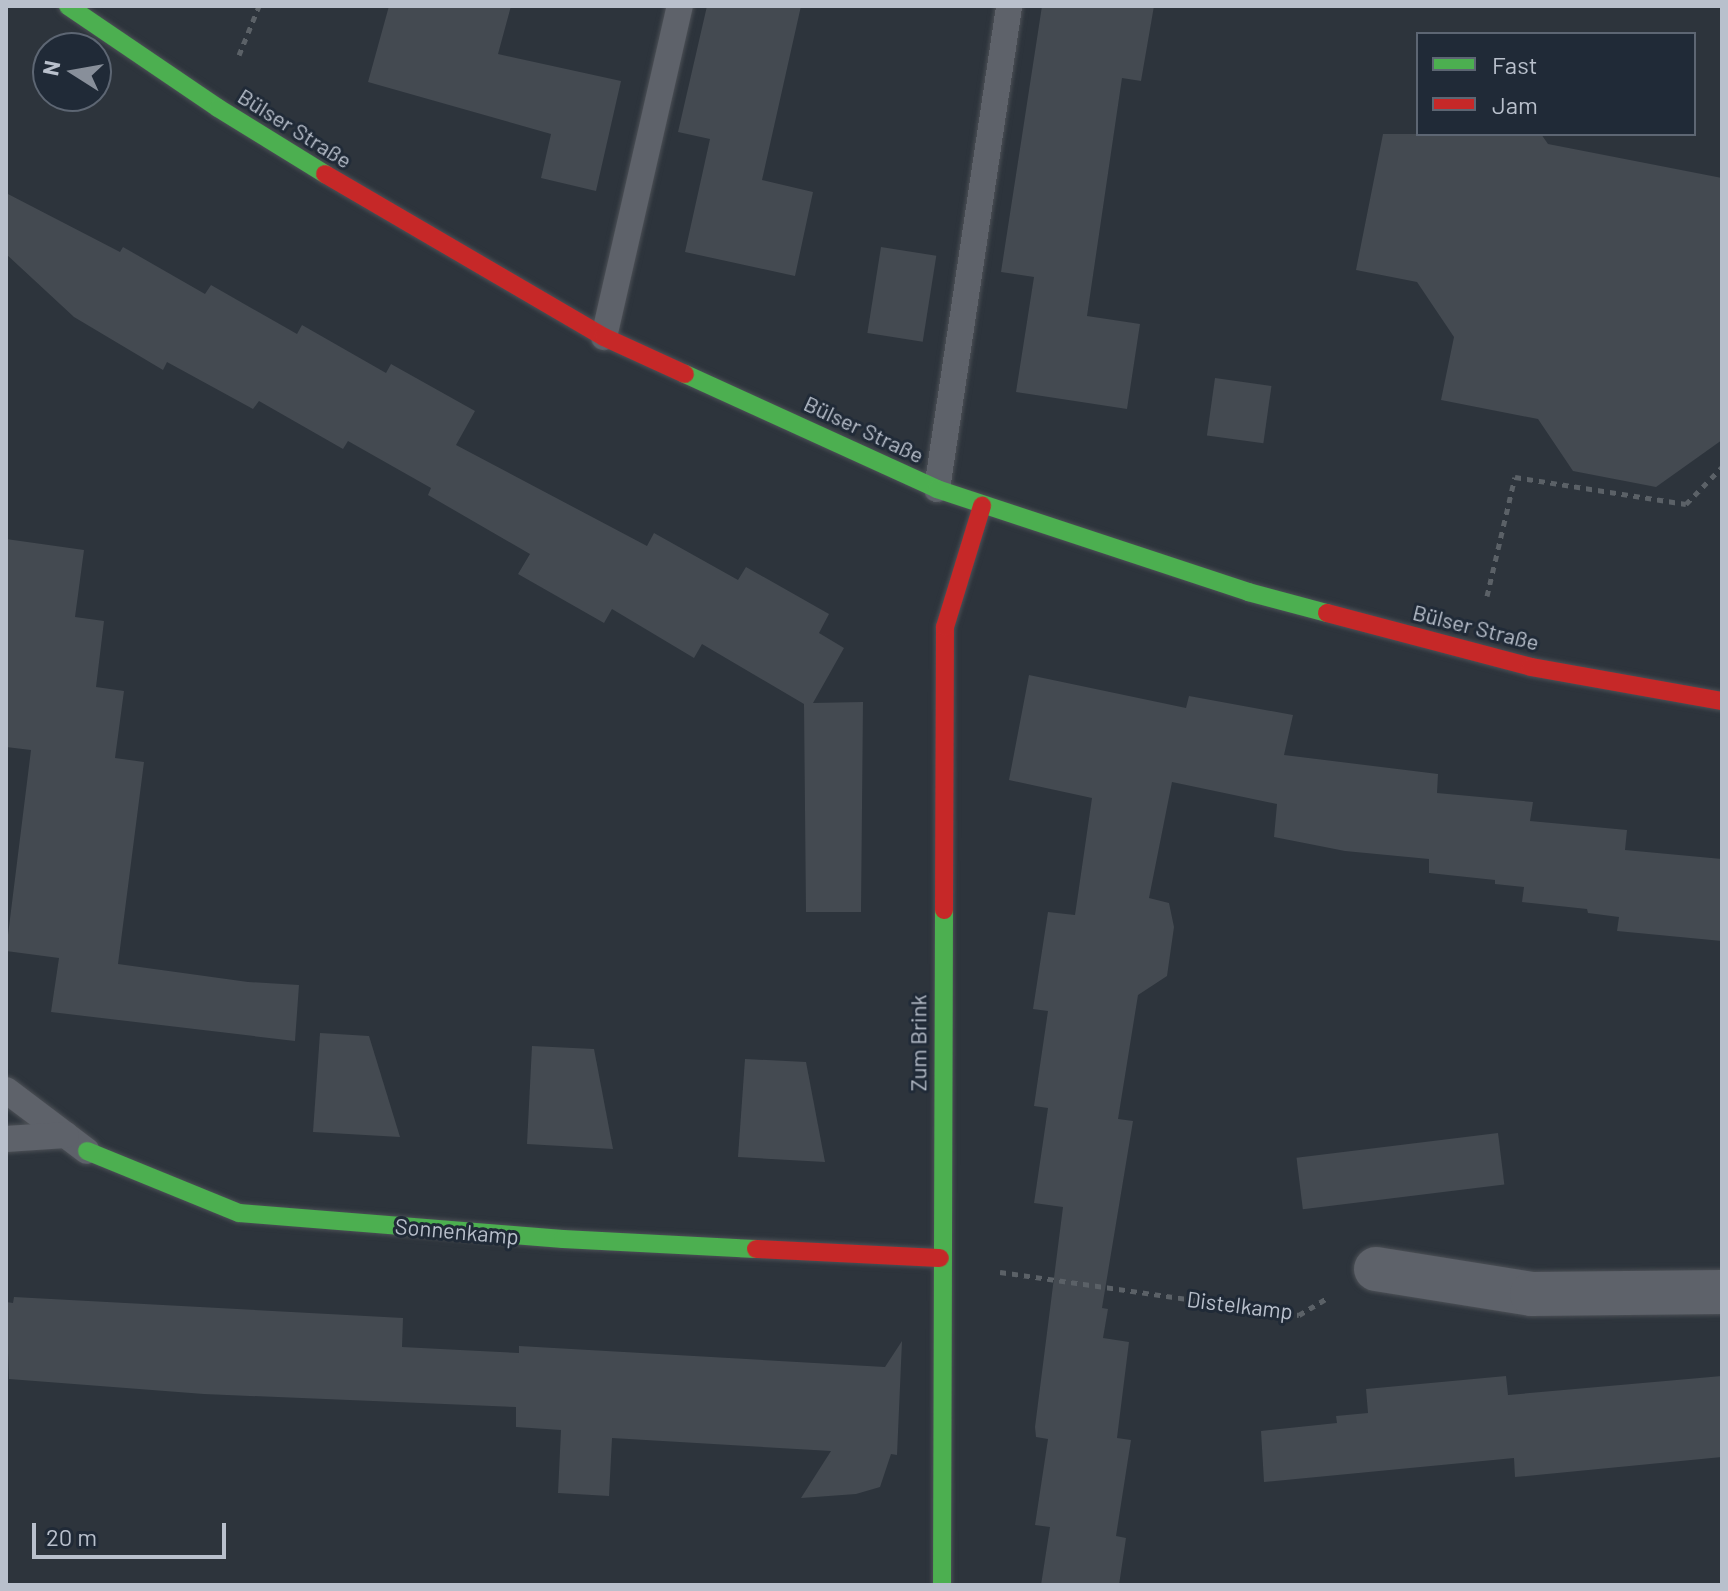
<!DOCTYPE html>
<html>
<head>
<meta charset="utf-8">
<style>
	body { margin:0 }
	#map { position:relative; width:1728px; height:1591px; overflow:hidden; background:#2d343c; font-family:Barlow,sans-serif }
	div>[style] { position:absolute }
	.building>* { inset:0; background:#444a51; transform-origin:0 0 }
	.path>* { height:5px; margin-top:-2.5px; transform-origin:0; background:repeating-linear-gradient(90deg,#5b6167 0 6px,transparent 0 12px) }
	.roads { filter:drop-shadow(0 0 2px #4c5056) drop-shadow(0 0 2px #4c5056) }
	.lane>* { height:26px; margin:-13px; padding:0 13px; transform-origin:13px; border-radius:13px; background:#5e626a }
	.street>* { height:44px; margin:-22px; padding:0 22px; transform-origin:22px; border-radius:22px; background:#5e626a }
	.fast>* { height:18px; margin:-9px; padding:0 9px; transform-origin:9px; border-radius:9px; background:#4caf50 }
	.jam>* { height:18px; margin:-9px; padding:0 9px; transform-origin:9px; border-radius:9px; background:#c62828 }
	span { translate:-50% -50%; white-space:nowrap; text-align:center; line-height:1.15; -webkit-text-stroke:6px #202a37; paint-order:stroke }
	.street-label { font-size:22px; color:#b9c0cc }
	.frame { position:absolute; inset:0; border:8px solid #b9c0cc; pointer-events:none }
	.legend { position:absolute; left:1416px; top:32px; width:280px; height:104px; box-sizing:border-box; background:#202a37; border:2px solid #5d6673; margin:0; padding:10px 14px; list-style:none; font-size:24px; color:#b9c0cc }
	.legend li { display:flex; align-items:center; gap:16px; height:40px }
	.legend b { width:40px; border:2px solid #5d6673 }
	.north { position:absolute; left:32px; top:32px; width:80px; height:80px; box-sizing:border-box; background:#202a37; border:2px solid #5d6673; border-radius:50%; rotate:281deg; font-size:22px; font-weight:700; line-height:32px; text-align:center; color:#b9c0cc }
	.north::after { content:''; display:block; margin:auto; width:28px; height:36px; background:#888f9a; clip-path:polygon(50% 0,100% 100%,50% 72%,0 100%) }
	.scale { position:absolute; left:32px; top:1523px; width:194px; height:36px; box-sizing:border-box; border:4px solid #b9c0cc; border-top:0; padding-left:10px; font-size:24px; line-height:28px; white-space:nowrap; color:#b9c0cc; -webkit-text-stroke:6px #202a37; paint-order:stroke }
</style>
</head>
<body>
<div id="map">
	<div class="building">
		<div style="clip-path:polygon(389px 6px,511px 6px,498px 54px,621px 81px,596px 191px,541px 178px,551px 134px,368px 82px)"></div>
		<div style="clip-path:polygon(707px 6px,801px 6px,762px 180px,813px 192px,795px 276px,685px 252px,710px 139px,678px 132px)"></div>
		<div style="clip-path:polygon(1042px 6px,1154px 6px,1141px 81px,1122px 78px,1087px 316px,1140px 324px,1127px 409px,1016px 392px,1034px 277px,1001px 272px)"></div>
		<div style="clip-path:polygon(1383px 134px,1541px 134px,1548px 144px,1722px 178px,1722px 440px,1656px 487px,1573px 471px,1538px 419px,1441px 400px,1454px 337px,1417px 282px,1356px 270px)"></div>
		<div style="clip-path:polygon(6px 193px,120px 252px,123px 247px,205px 294px,211px 285px,297px 334px,302px 325px,386px 373px,391px 364px,475px 411px,456px 445px,647px 546px,654px 533px,738px 580px,746px 567px,829px 614px,819px 633px,844px 648px,813px 703px,863px 702px,861px 912px,806px 912px,804px 704px,702px 644px,694px 658px,612px 609px,604px 623px,518px 574px,530px 554px,428px 495px,431px 488px,348px 441px,343px 449px,259px 401px,253px 409px,167px 362px,163px 370px,74px 317px,6px 254px)"></div>
		<div style="left:881px;top:247px;width:56px;height:87px;rotate:9deg"></div>
		<div style="left:1215px;top:378px;width:57px;height:58px;rotate:8deg"></div>
		<div style="clip-path:polygon(6px 539px,84px 550px,75px 617px,104px 621px,96px 687px,124px 691px,115px 758px,144px 762px,118px 964px,248px 982px,299px 985px,295px 1041px,51px 1012px,59px 958px,6px 951px,31px 750px,6px 747px)"></div>
		<div style="clip-path:polygon(1029px 675px,1186px 708px,1189px 696px,1293px 715px,1284px 755px,1438px 774px,1437px 793px,1533px 802px,1530px 821px,1627px 830px,1625px 850px,1722px 859px,1722px 941px,1617px 931px,1619px 917px,1588px 913px,1587px 909px,1522px 902px,1524px 887px,1495px 884px,1495px 880px,1429px 873px,1429px 859px,1345px 851px,1274px 837px,1277px 804px,1172px 782px,1149px 898px,1169px 903px,1174px 927px,1167px 976px,1138px 995px,1118px 1119px,1133px 1121px,1102px 1308px,1108px 1309px,1103px 1338px,1129px 1342px,1117px 1438px,1131px 1440px,1116px 1536px,1126px 1538px,1119px 1585px,1041px 1585px,1050px 1527px,1035px 1525px,1048px 1439px,1036px 1437px,1035px 1427px,1063px 1207px,1034px 1203px,1048px 1108px,1034px 1106px,1048px 1011px,1033px 1009px,1048px 912px,1075px 915px,1092px 798px,1009px 780px)"></div>
		<div style="clip-path:polygon(320px 1033px,369px 1036px,400px 1137px,313px 1132px)"></div>
		<div style="clip-path:polygon(532px 1046px,594px 1049px,613px 1149px,527px 1144px)"></div>
		<div style="clip-path:polygon(745px 1059px,806px 1062px,825px 1162px,738px 1157px)"></div>
		<div style="left:1498px;top:1133px;width:52px;height:203px;rotate:83deg"></div>
		<div style="clip-path:polygon(14px 1297px,403px 1318px,402px 1347px,460px 1350px,519px 1353px,519px 1346px,885px 1367px,902px 1341px,897px 1455px,891px 1454px,880px 1487px,856px 1494px,801px 1498px,831px 1451px,612px 1438px,609px 1496px,558px 1493px,561px 1430px,516px 1427px,516px 1407px,204px 1394px,9px 1379px,6px 1302px,13px 1303px)"></div>
		<div style="clip-path:polygon(1506px 1376px,1508px 1395px,1722px 1376px,1722px 1457px,1515px 1477px,1514px 1458px,1264px 1482px,1261px 1431px,1337px 1423px,1336px 1416px,1368px 1413px,1366px 1389px)"></div>
	</div>
	<div class="path">
		<div style="left:239px;top:55px;width:53px;rotate:-67.8deg"></div>
		<div style="left:1487px;top:596px;width:122px;rotate:-76.8deg"></div>
		<div style="left:1515px;top:477px;width:173px;rotate:9deg"></div>
		<div style="left:1686px;top:504px;width:52px;rotate:-45.8deg"></div>
		<div style="left:1000px;top:1272px;width:302px;rotate:8.2deg"></div>
		<div style="left:1299px;top:1315px;width:33px;rotate:-31deg"></div>
	</div>
	<div class="roads">
		<div class="lane">
			<div style="left:604px;top:337px;width:340px;rotate:-77.1deg"></div>
			<div style="left:937px;top:489px;width:488px;rotate:-81.5deg"></div>
			<div style="left:6px;top:1090px;width:101px;rotate:37deg"></div>
			<div style="left:6px;top:1139px;width:60px;rotate:-3.8deg"></div>
		</div>
		<div class="street">
			<div style="left:1376px;top:1269px;width:158px;rotate:9.1deg"></div>
			<div style="left:1532px;top:1294px;width:190px;rotate:-0.6deg"></div>
		</div>
		<div class="fast">
			<div style="left:68px;top:6px;width:181px;rotate:34.2deg"></div>
			<div style="left:218px;top:108px;width:126px;rotate:31.7deg"></div>
			<div style="left:685px;top:374px;width:277px;rotate:24.5deg"></div>
			<div style="left:937px;top:489px;width:328px;rotate:18.3deg"></div>
			<div style="left:1248px;top:592px;width:82px;rotate:14.9deg"></div>
			<div style="left:87px;top:1151px;width:164px;rotate:22.2deg"></div>
			<div style="left:239px;top:1213px;width:325px;rotate:4.6deg"></div>
			<div style="left:563px;top:1239px;width:193px;rotate:3deg"></div>
			<div style="left:942px;top:1585px;width:675px;rotate:-89.83deg"></div>
		</div>
		<div class="jam">
			<div style="left:325px;top:174px;width:323px;rotate:30.3deg"></div>
			<div style="left:604px;top:337px;width:89px;rotate:24.6deg"></div>
			<div style="left:1327px;top:613px;width:211px;rotate:14.8deg"></div>
			<div style="left:1531px;top:667px;width:194px;rotate:10.1deg"></div>
			<div style="left:944px;top:910px;width:283px;rotate:-89.8deg"></div>
			<div style="left:945px;top:627px;width:127px;rotate:-73deg"></div>
			<div style="left:756px;top:1249px;width:184px;rotate:2.8deg"></div>
		</div>
	</div>
	<div class="street-label">
		<span style="left:295px;top:128px;rotate:32deg">Bülser Straße</span>
		<span style="left:864px;top:429px;rotate:25deg">Bülser Straße</span>
		<span style="left:1476px;top:627px;rotate:14deg">Bülser Straße</span>
		<span style="left:918px;top:1043px;rotate:-90deg">Zum Brink</span>
		<span style="left:457px;top:1231px;rotate:5deg">Sonnenkamp</span>
		<span style="left:1240px;top:1305px;rotate:7deg">Distelkamp</span>
	</div>
	<div class="frame"></div>
	<ul class="legend">
	<li><b style="height:10px;background:#4caf50"></b>Fast</li>
	<li><b style="height:10px;background:#c62828"></b>Jam</li>
	</ul>
	<div class="north">N</div>
	<div class="scale">20 m</div>
</div>
</body>
</html>
